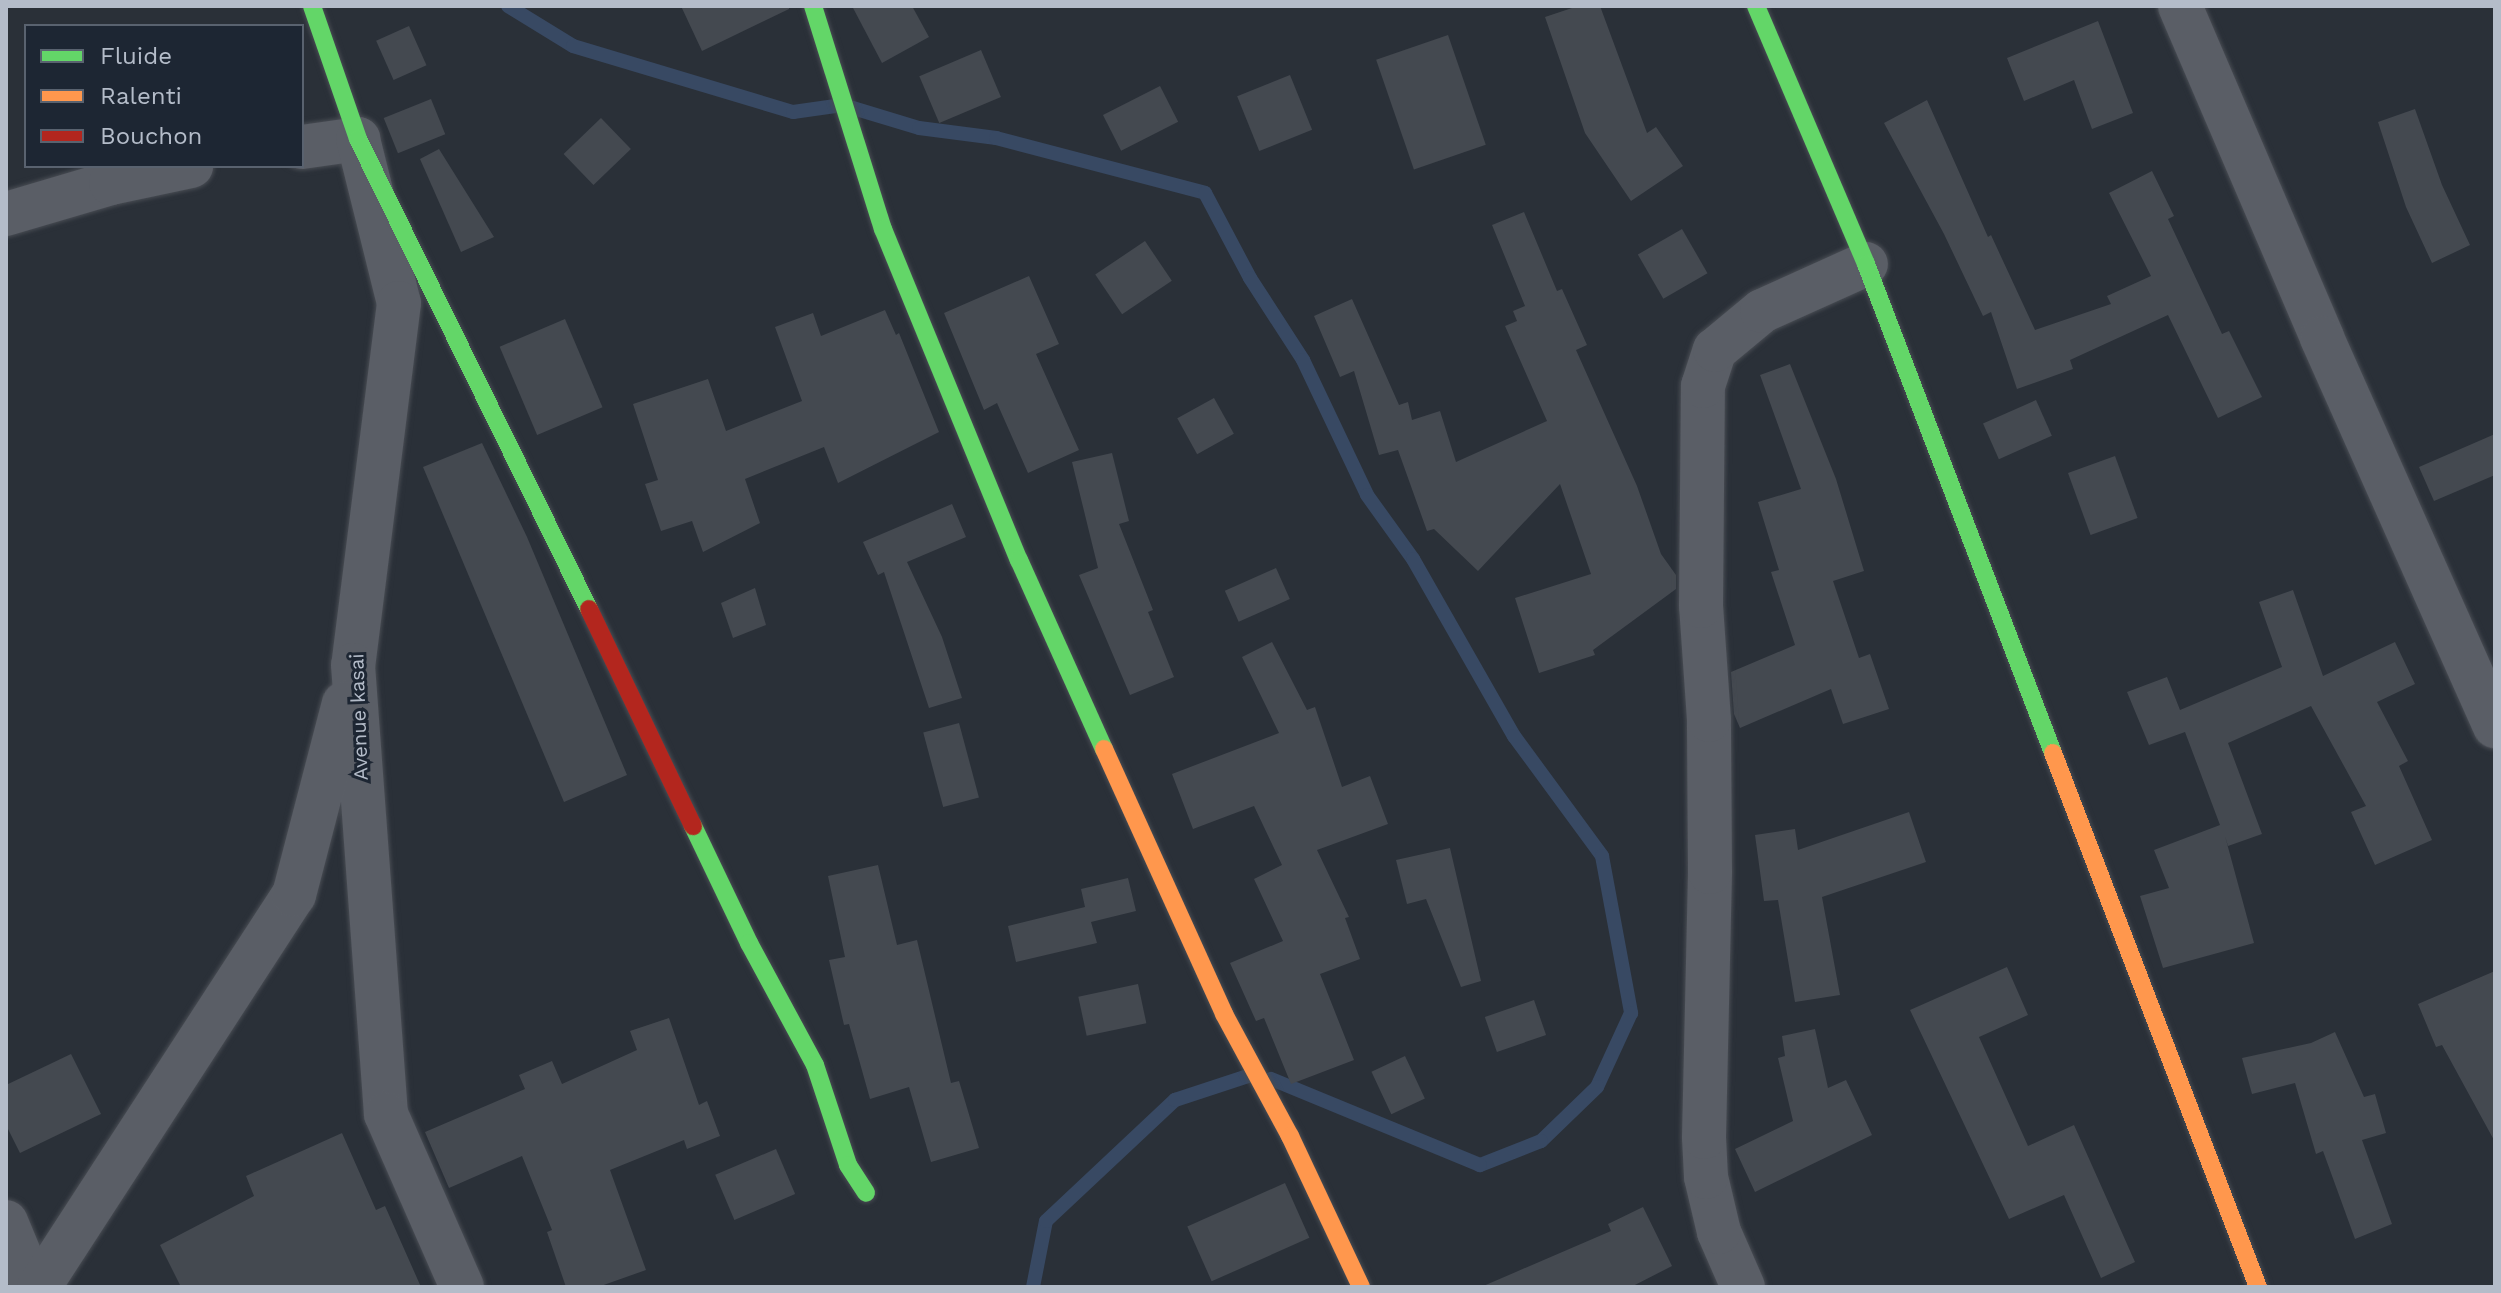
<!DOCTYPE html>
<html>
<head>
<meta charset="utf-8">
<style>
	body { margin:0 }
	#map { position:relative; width:2501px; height:1293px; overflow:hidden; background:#2a3038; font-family:"Work Sans",sans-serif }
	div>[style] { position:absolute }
	.stream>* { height:14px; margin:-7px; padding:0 7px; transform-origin:7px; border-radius:7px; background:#384963 }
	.building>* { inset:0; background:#444950; transform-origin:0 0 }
	.roads { filter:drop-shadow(0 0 2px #484c53) drop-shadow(0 0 2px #484c53) }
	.street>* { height:44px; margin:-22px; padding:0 22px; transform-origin:22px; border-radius:22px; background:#5a5e66 }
	.fast>* { height:18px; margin:-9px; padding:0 9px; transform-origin:9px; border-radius:9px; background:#63d668 }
	.slow>* { height:18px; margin:-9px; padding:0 9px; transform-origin:9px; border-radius:9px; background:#ff974d }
	.jam>* { height:18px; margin:-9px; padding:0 9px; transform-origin:9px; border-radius:9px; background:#b3261e }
	span { translate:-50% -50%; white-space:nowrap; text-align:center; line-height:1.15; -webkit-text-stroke:6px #1d2633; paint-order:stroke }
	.street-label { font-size:20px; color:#b4bcc9 }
	.frame { position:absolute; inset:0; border:8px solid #b4bcc9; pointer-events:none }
	.legend { position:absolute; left:24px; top:24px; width:280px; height:144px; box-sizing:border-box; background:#1d2633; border:2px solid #59626f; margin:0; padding:10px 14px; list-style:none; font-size:24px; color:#b4bcc9 }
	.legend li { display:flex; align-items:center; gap:16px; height:40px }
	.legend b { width:40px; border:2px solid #59626f }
</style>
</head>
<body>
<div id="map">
	<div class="stream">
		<div style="left:508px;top:6px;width:76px;rotate:31.6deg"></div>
		<div style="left:573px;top:46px;width:230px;rotate:16.7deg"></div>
		<div style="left:793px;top:112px;width:50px;rotate:-8deg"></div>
		<div style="left:843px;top:105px;width:79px;rotate:16.8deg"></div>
		<div style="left:919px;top:128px;width:78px;rotate:7.4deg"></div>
		<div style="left:996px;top:138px;width:216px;rotate:14.7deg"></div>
		<div style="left:1205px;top:193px;width:96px;rotate:62.1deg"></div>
		<div style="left:1250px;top:278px;width:98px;rotate:57.1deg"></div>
		<div style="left:1303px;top:360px;width:149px;rotate:64.6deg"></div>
		<div style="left:1367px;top:495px;width:79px;rotate:54.3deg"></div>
		<div style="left:1413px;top:559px;width:204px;rotate:60.3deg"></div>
		<div style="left:1514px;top:736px;width:149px;rotate:53.7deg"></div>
		<div style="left:1602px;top:856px;width:160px;rotate:79.5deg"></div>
		<div style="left:1631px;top:1013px;width:81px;rotate:114.7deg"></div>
		<div style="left:1597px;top:1087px;width:78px;rotate:136deg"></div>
		<div style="left:1541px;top:1141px;width:66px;rotate:158.5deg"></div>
		<div style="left:1480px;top:1165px;width:226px;rotate:-157.6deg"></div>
		<div style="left:1033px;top:1287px;width:67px;rotate:-78.9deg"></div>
		<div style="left:1046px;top:1221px;width:177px;rotate:-43.2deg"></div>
		<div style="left:1175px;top:1100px;width:80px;rotate:-18.2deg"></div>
	</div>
	<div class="building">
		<div style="clip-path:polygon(681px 6px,789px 6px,789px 9px,702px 51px)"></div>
		<div style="clip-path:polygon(852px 6px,912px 6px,929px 37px,882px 63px)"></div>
		<div style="clip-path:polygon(1578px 6px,1600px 6px,1647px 133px,1656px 127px,1683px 166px,1631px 201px,1585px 133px,1545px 17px)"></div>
		<div style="clip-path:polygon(2098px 21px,2133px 113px,2092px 129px,2074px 80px,2024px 101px,2007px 58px)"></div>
		<div style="left:409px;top:26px;width:43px;height:36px;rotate:66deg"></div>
		<div style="left:1448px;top:35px;width:116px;height:76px;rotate:71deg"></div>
		<div style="left:981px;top:50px;width:51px;height:67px;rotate:67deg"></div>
		<div style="left:1290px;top:75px;width:59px;height:57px;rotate:68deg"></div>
		<div style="left:1160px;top:86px;width:40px;height:64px;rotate:63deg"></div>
		<div style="left:431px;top:99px;width:38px;height:51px;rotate:68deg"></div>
		<div style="clip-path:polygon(1927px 100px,1988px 237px,1991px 235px,2035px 330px,2111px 304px,2107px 296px,2151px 276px,2109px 193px,2152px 171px,2174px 216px,2168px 219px,2222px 334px,2229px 331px,2262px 397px,2218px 418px,2168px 315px,2070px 360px,2073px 369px,2017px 389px,1991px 312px,1983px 316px,1944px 234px,1884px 123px)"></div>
		<div style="clip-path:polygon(2415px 109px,2442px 185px,2470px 245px,2432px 263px,2406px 207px,2378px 122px)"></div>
		<div style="left:601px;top:118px;width:43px;height:52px;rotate:46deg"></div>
		<div style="clip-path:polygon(439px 149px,494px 237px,461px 252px,420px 159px)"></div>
		<div style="clip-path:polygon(1524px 212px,1557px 291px,1562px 289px,1587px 345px,1576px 350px,1637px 486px,1661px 554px,1676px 575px,1676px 589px,1593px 650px,1595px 655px,1539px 673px,1515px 598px,1591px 574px,1560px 484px,1478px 571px,1434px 529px,1427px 531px,1398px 450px,1379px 455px,1354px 371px,1340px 377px,1314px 316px,1352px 299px,1399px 405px,1408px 402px,1412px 420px,1440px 411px,1456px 462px,1547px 421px,1505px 326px,1517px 321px,1513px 311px,1525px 306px,1492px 225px)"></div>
		<div style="left:1682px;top:229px;width:51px;height:51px;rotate:60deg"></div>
		<div style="left:1145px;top:241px;width:48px;height:60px;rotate:56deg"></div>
		<div style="clip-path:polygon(1029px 276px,1059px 344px,1036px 354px,1079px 450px,1028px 473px,997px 403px,984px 410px,944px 313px)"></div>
		<div style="clip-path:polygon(885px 310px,896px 335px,899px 333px,939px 432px,838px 483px,824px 447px,745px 479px,760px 523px,703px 552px,692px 521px,661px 531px,645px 484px,658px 480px,633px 404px,708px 379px,726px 431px,802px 401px,775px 327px,813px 313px,821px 336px)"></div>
		<div style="left:565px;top:319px;width:96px;height:71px;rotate:67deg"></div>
		<div style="clip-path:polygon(1790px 364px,1836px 479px,1864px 571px,1833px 581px,1859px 658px,1870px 654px,1889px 709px,1843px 724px,1831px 689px,1740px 728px,1734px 714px,1731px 672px,1795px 645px,1771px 572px,1779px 570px,1758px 502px,1801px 489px,1760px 375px)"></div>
		<div style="left:1214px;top:398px;width:41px;height:42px;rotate:61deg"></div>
		<div style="left:2036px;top:400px;width:39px;height:58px;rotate:66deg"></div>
		<div style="clip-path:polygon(2495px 434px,2495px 475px,2434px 501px,2419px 467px)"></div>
		<div style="clip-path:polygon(482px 443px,527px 537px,627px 775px,564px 802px,423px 467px)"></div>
		<div style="clip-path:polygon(1112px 453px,1129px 521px,1119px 524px,1153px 610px,1148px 612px,1174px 677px,1130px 695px,1079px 575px,1098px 568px,1072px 462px)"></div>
		<div style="left:2115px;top:456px;width:66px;height:50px;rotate:70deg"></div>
		<div style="clip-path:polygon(952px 504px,966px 537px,907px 562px,942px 637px,962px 698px,929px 708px,884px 572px,878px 575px,863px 542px)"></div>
		<div style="left:1276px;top:568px;width:34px;height:56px;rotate:66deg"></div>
		<div style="clip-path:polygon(755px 588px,766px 625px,733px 638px,721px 603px)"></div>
		<div style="clip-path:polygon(2293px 590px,2323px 676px,2395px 642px,2415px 684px,2377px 702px,2408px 761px,2399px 766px,2432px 840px,2375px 865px,2351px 812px,2366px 806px,2311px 706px,2228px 743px,2262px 834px,2228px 846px,2225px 836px,2254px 943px,2163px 968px,2140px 896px,2169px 888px,2154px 850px,2220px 825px,2185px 732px,2149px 745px,2127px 692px,2167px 677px,2180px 710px,2282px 667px,2259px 602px)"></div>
		<div style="clip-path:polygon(1272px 642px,1307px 710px,1315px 707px,1342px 787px,1370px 776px,1388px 824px,1317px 850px,1349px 917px,1345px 918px,1360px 959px,1320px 974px,1354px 1060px,1291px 1084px,1264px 1018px,1256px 1021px,1230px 963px,1283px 941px,1254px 879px,1282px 865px,1254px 806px,1193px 829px,1172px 774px,1279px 733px,1242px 657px)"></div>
		<div style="left:959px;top:723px;width:77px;height:37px;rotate:75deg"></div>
		<div style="clip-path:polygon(1909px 812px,1926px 862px,1822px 897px,1840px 995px,1795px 1002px,1778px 900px,1764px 901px,1755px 835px,1795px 829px,1798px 850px)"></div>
		<div style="clip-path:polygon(1450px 848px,1481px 981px,1461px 987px,1426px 899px,1407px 904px,1396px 860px)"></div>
		<div style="clip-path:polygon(878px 865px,897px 945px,917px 940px,951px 1083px,959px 1081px,979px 1148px,931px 1162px,909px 1087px,870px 1099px,849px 1024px,844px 1025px,829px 960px,845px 957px,828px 876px)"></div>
		<div style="clip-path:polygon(1128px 878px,1136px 911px,1091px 922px,1097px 943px,1016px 962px,1008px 926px,1085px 907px,1081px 889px)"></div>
		<div style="clip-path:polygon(2007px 967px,2028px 1015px,1979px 1037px,2028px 1146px,2074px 1125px,2135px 1262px,2101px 1278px,2064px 1195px,2009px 1219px,1910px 1010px)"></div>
		<div style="clip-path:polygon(2495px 971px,2495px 1142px,2442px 1045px,2436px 1047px,2418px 1004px)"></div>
		<div style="left:1138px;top:984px;width:40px;height:61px;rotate:78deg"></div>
		<div style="left:1534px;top:1000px;width:37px;height:52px;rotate:71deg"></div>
		<div style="clip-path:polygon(669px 1018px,699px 1105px,707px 1101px,720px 1136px,687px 1149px,684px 1140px,610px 1170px,646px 1270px,598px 1287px,566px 1287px,547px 1232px,552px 1230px,522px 1156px,449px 1188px,425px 1132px,525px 1089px,519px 1075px,552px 1061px,562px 1084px,637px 1050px,630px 1031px)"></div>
		<div style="clip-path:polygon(1815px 1029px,1828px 1088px,1846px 1080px,1872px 1135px,1755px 1192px,1735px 1149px,1793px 1121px,1778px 1058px,1785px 1056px,1782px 1036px)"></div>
		<div style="clip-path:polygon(2335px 1032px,2364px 1097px,2375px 1094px,2386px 1133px,2362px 1140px,2392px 1224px,2355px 1239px,2323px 1151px,2316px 1154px,2295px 1083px,2252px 1094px,2242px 1058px,2311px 1043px)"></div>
		<div style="clip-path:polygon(71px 1054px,101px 1114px,20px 1153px,6px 1125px,6px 1085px)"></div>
		<div style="left:1405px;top:1056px;width:47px;height:37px;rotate:65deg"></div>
		<div style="clip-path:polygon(342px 1133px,376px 1210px,385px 1206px,421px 1287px,181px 1287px,160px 1245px,254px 1196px,246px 1176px)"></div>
		<div style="left:776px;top:1149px;width:49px;height:66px;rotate:67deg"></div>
		<div style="left:1285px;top:1183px;width:60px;height:107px;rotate:66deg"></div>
		<div style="clip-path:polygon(1643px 1207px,1672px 1266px,1631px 1287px,1481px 1287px,1611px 1231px,1608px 1224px)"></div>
	</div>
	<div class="roads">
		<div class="street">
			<div style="left:2180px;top:6px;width:361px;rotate:66.8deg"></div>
			<div style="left:2322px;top:338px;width:425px;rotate:66deg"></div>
			<div style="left:302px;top:147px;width:57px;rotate:-8.1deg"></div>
			<div style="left:358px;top:139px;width:169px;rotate:76deg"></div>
			<div style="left:399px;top:303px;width:365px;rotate:97.2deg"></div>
			<div style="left:353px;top:665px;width:450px;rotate:85.8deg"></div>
			<div style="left:386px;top:1114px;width:189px;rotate:66.3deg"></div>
			<div style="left:6px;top:214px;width:109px;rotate:-16.4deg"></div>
			<div style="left:111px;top:183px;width:82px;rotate:-12deg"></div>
			<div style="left:6px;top:1222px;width:70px;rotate:67.4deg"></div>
			<div style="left:39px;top:1287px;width:468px;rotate:-57deg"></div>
			<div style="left:294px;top:895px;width:198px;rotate:-75.4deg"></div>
			<div style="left:1743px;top:1287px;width:60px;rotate:-113.6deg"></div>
			<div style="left:1719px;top:1232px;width:57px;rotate:-103.3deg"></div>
			<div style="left:1706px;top:1177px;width:40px;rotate:-92.9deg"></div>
			<div style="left:1704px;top:1137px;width:265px;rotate:-88.7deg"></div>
			<div style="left:1710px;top:872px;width:152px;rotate:-90.4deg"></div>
			<div style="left:1709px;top:720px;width:114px;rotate:-94deg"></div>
			<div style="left:1701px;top:606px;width:220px;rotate:-89.5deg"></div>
			<div style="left:1703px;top:386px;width:38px;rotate:-72deg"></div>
			<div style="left:1715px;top:350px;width:61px;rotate:-39.7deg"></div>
			<div style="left:1762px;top:311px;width:114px;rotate:-24.3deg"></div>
		</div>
		<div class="fast">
			<div style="left:312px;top:6px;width:141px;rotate:70.9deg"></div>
			<div style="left:358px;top:139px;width:524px;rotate:63.83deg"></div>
			<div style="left:813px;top:6px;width:234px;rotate:72.6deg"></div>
			<div style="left:883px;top:229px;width:358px;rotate:67.7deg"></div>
			<div style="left:1019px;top:560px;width:207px;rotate:65.8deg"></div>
			<div style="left:1756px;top:6px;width:280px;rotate:66.9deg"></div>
			<div style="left:1866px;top:264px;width:524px;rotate:69.07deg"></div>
			<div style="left:693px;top:826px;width:130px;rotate:64.4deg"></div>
			<div style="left:749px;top:943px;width:139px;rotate:61.6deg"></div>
			<div style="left:815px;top:1065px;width:105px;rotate:71.7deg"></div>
			<div style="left:848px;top:1165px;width:33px;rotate:57deg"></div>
		</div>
		<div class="slow">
			<div style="left:1104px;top:749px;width:291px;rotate:65.6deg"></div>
			<div style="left:1224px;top:1014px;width:139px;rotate:61.6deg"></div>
			<div style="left:1290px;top:1136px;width:167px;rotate:64.8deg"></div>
			<div style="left:2053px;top:753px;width:572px;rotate:69deg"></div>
		</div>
		<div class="jam">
			<div style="left:589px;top:609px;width:241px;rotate:64.4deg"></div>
		</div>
	</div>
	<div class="street-label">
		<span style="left:359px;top:717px;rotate:-92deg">Avenue kasai</span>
	</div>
	<div class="frame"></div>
	<ul class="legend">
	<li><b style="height:10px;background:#63d668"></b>Fluide</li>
	<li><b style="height:10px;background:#ff974d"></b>Ralenti</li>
	<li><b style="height:10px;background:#b3261e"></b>Bouchon</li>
	</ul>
</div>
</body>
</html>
